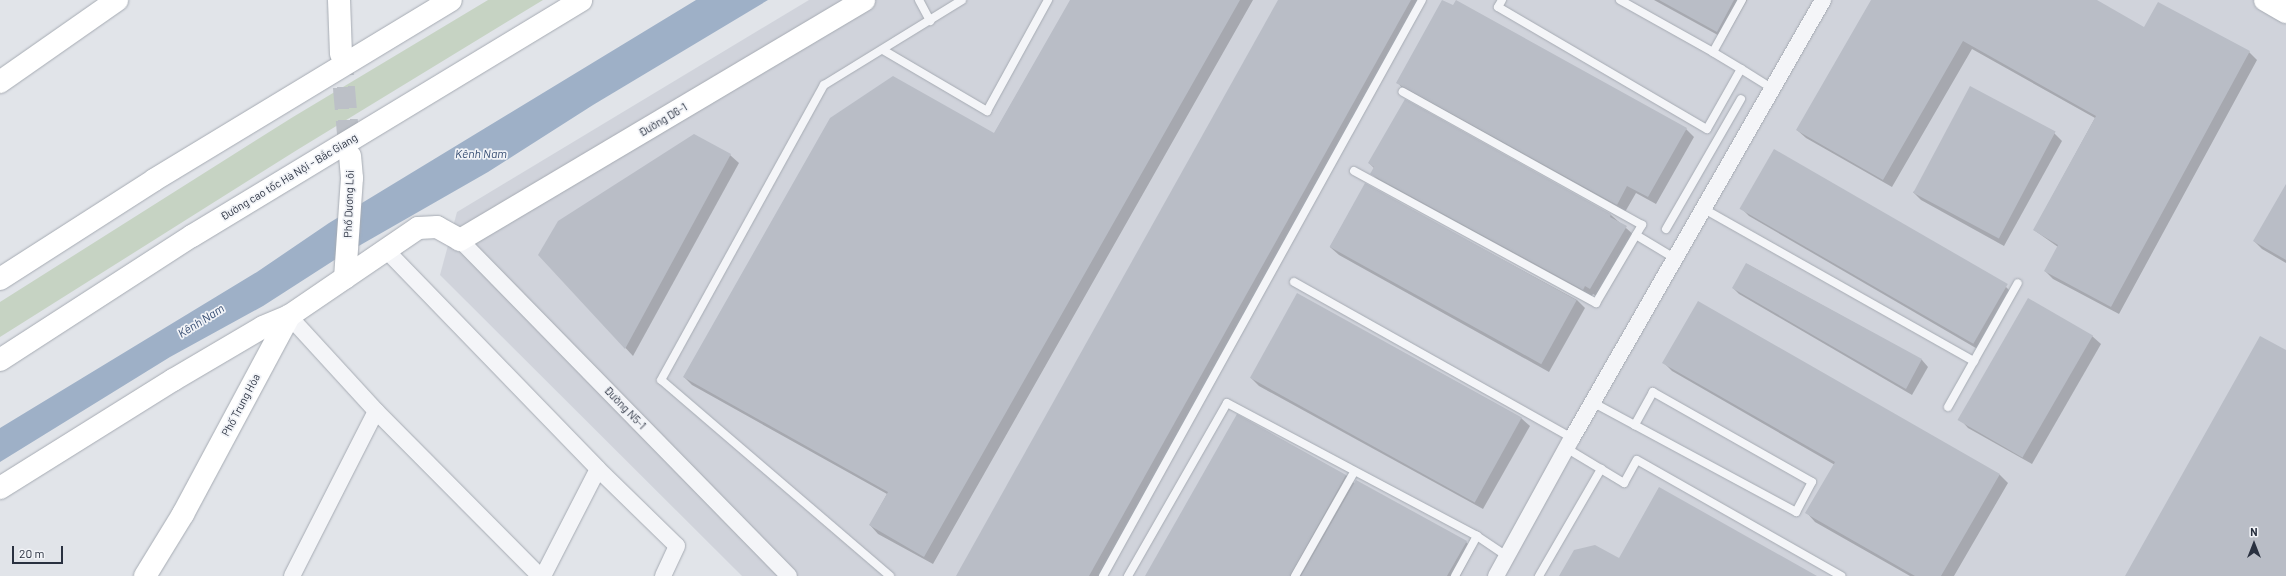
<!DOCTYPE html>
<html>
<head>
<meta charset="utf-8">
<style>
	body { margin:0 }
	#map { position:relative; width:2286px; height:576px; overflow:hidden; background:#e1e4e9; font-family:Barlow,sans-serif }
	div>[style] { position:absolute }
	.built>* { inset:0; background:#d0d3db }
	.green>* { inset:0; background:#c6d3c3 }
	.water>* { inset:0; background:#9eb0c7 }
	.shadow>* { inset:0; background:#0003 }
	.building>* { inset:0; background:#b9bdc6; transform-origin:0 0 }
	.secondary-tunnel>* { height:22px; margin-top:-11px; transform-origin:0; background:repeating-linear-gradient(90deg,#bcc0c7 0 22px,transparent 0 33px) }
	.roads { filter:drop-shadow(0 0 1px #a6abb3) drop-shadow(0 0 1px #a6abb3) }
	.lane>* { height:8px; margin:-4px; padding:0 4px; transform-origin:4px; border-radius:4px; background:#f4f5f8 }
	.street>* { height:16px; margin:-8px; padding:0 8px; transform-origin:8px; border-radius:8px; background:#f4f5f8 }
	.secondary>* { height:22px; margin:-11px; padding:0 11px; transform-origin:11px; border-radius:11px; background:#fff }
	.highway>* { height:22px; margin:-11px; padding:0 11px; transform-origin:11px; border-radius:11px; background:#fff }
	span { translate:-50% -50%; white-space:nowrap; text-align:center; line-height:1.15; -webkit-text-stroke:3.5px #f1f3f7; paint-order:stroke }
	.street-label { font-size:11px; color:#2a3140 }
	.water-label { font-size:12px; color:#364d72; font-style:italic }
	.north { position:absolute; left:2234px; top:524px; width:40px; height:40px; -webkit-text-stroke:3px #f1f3f7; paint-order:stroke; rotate:0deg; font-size:11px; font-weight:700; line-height:16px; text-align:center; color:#2a3140 }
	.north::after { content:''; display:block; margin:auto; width:14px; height:18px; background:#2a3140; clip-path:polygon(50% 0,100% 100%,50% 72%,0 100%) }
	.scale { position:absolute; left:12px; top:546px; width:51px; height:18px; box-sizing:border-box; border:2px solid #2a3140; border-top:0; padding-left:5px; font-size:12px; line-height:14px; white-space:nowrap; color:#2a3140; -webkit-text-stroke:3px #f1f3f7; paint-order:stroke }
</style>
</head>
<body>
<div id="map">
	<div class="built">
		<div style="clip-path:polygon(809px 0,2286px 0,2286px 576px,742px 576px,440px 275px,457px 212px)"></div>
	</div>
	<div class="green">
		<div style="clip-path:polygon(488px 0,543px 0,297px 150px,0 337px,0 302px,293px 117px)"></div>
	</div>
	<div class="water">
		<div style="clip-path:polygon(696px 0,768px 0,593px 105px,488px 172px,336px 259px,263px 306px,170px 357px,0 462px,0 428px,257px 272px,329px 223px)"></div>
	</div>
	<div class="shadow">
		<div style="clip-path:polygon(1071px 0,1253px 0,933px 564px,878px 534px,870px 525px,887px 494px,692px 385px,684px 377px,994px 134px)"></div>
		<div style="clip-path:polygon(1280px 0,1419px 0,1101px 576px,957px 576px)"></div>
		<div style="clip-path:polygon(1654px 0,1747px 0,1725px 39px)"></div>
		<div style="clip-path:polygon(1872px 0,2095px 0,2144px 28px,2249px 52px,2257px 60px,2119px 314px,2053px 279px,2045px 271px,2058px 247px,2034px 230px,2095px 118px,1972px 49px,1892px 187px,1806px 138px,1797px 130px)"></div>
		<div style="clip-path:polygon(1453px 6px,1686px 129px,1694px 137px,1656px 204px,1636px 193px,1625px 212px,1405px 91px,1397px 82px)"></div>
		<div style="clip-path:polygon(2054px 133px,2062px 141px,2004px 246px,1921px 200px,1913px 192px)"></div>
		<div style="clip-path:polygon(730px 155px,739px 163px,633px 356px,539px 255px)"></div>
		<div style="clip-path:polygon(1369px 163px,1611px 215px,1634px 235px,1599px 297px,1593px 294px,1591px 297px,1380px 182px,1372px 174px,1374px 168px)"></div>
		<div style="clip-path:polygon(1365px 185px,1577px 300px,1585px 308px,1549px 372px,1339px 255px,1330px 247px)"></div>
		<div style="clip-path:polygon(2286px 186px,2286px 263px,2262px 249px,2254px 241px)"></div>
		<div style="clip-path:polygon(1741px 208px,2006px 287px,2014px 295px,1981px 351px,1749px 216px)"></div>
		<div style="clip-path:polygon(1747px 264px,1922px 360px,1928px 367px,1912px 395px,1739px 294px,1733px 288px)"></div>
		<div style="clip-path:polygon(2028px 300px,2092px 336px,2101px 344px,2032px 464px,1968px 428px,1960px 419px)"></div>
		<div style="clip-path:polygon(1699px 303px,2000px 475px,2008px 483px,1954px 576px,1910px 576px,1815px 522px,1807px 513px,1835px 465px,1672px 371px,1664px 363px)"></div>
		<div style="clip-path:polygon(1251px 378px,1521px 418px,1530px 426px,1483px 509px,1259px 386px)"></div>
		<div style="clip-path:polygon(1346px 475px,1355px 484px,1466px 542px,1474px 550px,1460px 576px,1146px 576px)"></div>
	</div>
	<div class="building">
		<div style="clip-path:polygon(1070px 0,1240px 0,924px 557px,869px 525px,888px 492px,683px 377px,830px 118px,893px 76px,994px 133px)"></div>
		<div style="clip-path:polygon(1278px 0,1411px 0,1089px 576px,956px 576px)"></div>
		<div style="clip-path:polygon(1442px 0,1453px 5px,1456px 0,1687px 128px,1648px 197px,1627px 186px,1617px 205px,1396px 83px)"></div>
		<div style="clip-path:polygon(1659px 0,1734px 0,1717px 32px)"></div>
		<div style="clip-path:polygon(1871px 0,2097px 0,2144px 27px,2158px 2px,2250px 51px,2111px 307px,2044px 271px,2058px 245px,2033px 230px,2096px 116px,1963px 41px,1883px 180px,1796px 130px)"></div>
		<div style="left:1970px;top:86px;width:97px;height:121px;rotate:28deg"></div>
		<div style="clip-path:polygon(1405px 99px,1611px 214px,1610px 217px,1627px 226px,1590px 289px,1585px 286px,1583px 290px,1370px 174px,1374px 167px,1368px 163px)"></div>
		<div style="clip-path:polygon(694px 134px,731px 154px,625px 349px,538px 255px,558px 221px)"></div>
		<div style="left:1774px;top:149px;width:270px;height:69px;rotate:30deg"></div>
		<div style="left:1365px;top:183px;width:242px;height:73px;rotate:29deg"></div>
		<div style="clip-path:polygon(2286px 184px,2286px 260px,2253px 241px)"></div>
		<div style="clip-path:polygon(1746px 263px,1922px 359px,1906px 389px,1732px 288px)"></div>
		<div style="left:1297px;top:293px;width:257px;height:97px;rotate:29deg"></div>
		<div style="left:2028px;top:298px;width:75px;height:141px;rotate:30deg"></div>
		<div style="clip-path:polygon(1698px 301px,2000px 474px,1941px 576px,1915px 576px,1805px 513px,1835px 462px,1662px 363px)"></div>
		<div style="clip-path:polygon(2260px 336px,2286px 350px,2286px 576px,2125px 576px)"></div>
		<div style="clip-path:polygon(1237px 414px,1346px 475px,1290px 576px,1145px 576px)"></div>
		<div style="clip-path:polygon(1356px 480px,1467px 541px,1447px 576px,1301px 576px)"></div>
		<div style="clip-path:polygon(1659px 487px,1817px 576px,1559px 576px,1574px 550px,1595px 545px,1619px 558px)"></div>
	</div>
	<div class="secondary-tunnel">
		<div style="left:341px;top:54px;width:102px;rotate:85deg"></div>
	</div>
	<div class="roads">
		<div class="lane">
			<div style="left:919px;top:0;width:24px;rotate:62deg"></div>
			<div style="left:1502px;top:0;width:8px;rotate:120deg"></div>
			<div style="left:1498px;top:7px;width:242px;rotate:30.3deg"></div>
			<div style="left:1707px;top:129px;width:69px;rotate:-60.5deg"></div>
			<div style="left:1741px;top:69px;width:33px;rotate:-149deg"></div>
			<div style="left:1713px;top:52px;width:60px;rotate:-60.9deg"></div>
			<div style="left:1620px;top:0;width:107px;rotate:29.2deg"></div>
			<div style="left:883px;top:50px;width:121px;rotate:30.4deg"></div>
			<div style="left:987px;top:111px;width:127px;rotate:-61.2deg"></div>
			<div style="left:1741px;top:69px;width:38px;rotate:32deg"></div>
			<div style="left:1354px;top:171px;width:276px;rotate:28.6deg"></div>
			<div style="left:1596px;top:303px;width:91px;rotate:-59.5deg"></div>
			<div style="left:1642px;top:225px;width:274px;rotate:-150.9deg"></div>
			<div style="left:1704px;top:209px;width:310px;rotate:29.4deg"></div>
			<div style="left:1666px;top:229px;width:150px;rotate:-60deg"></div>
			<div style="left:1636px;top:235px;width:47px;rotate:31deg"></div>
			<div style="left:1294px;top:282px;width:319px;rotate:29.3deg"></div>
			<div style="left:1592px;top:402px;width:232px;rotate:28.3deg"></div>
			<div style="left:1796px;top:512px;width:34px;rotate:-62deg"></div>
			<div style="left:1812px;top:482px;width:183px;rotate:-150.5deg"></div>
			<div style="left:1653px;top:392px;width:38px;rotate:119deg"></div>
			<div style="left:1948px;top:407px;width:142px;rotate:-60.6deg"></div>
			<div style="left:1566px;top:448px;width:68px;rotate:31.1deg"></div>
			<div style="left:1624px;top:483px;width:26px;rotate:-61deg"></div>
			<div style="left:1637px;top:460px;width:235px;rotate:29.6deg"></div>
			<div style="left:890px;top:576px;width:301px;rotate:-139.4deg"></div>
			<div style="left:661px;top:380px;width:337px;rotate:-61.1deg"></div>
			<div style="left:824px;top:85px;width:162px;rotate:-31.6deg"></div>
			<div style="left:1103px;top:576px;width:658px;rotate:-61.02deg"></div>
			<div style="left:1128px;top:576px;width:199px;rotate:-60.2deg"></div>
			<div style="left:1227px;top:403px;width:283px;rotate:28deg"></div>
			<div style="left:1477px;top:536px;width:36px;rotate:34deg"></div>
			<div style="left:1295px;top:576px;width:120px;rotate:-60.4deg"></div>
			<div style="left:1455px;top:576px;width:46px;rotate:-61.2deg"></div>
			<div style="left:1539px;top:576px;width:124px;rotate:-59.9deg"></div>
		</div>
		<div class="street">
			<div style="left:460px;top:240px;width:470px;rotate:45.6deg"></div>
			<div style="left:387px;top:251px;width:303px;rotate:45.9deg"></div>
			<div style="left:598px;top:469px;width:110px;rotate:44.3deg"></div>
			<div style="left:677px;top:546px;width:33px;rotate:115deg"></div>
			<div style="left:289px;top:316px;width:129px;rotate:47.5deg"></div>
			<div style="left:376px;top:411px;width:233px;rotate:45.2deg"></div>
			<div style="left:292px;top:576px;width:185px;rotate:-63deg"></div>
			<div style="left:543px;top:576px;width:120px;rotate:-62.8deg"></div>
			<div style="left:1496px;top:576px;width:158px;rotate:-61.2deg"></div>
			<div style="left:1572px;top:438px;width:505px;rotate:-60.18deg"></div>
		</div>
		<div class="secondary">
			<div style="left:339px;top:0;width:54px;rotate:87.9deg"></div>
			<div style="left:2265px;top:0;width:24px;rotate:30deg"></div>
			<div style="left:0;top:82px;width:143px;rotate:-35deg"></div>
			<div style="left:345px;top:278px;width:100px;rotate:-86deg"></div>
			<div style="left:352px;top:178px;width:22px;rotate:-95deg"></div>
			<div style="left:0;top:488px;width:204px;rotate:-32deg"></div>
			<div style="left:173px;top:380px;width:104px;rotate:-30.5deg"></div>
			<div style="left:263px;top:327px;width:28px;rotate:-23deg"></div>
			<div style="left:145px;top:576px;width:73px;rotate:-58.5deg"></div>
			<div style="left:183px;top:514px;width:225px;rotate:-61.8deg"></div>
			<div style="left:289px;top:316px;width:156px;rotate:-34.3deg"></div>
			<div style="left:418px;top:228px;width:19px;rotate:-3deg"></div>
			<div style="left:437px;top:227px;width:26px;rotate:29deg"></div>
			<div style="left:460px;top:240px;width:470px;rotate:-30.7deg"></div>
		</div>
		<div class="highway">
			<div style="left:0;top:279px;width:183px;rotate:-32.7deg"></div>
			<div style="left:154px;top:180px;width:347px;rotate:-31.2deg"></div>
			<div style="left:0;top:360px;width:229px;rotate:-32.9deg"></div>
			<div style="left:192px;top:236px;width:455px;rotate:-31.2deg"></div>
		</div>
	</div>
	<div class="street-label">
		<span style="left:663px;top:120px;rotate:-31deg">Đường D6-1</span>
		<span style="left:289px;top:177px;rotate:-31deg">Đường cao tốc Hà Nội - Bắc Giang</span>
		<span style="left:349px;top:204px;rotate:-88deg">Phố Dương Lôi</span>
		<span style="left:241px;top:405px;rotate:-62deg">Phố Trung Hòa</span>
		<span style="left:625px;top:408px;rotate:46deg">Đường N5-1</span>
	</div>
	<div class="water-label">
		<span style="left:481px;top:154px">Kênh Nam</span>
		<span style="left:201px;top:321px;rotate:-32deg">Kênh Nam</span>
	</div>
	<div class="north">N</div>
	<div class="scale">20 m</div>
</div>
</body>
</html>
